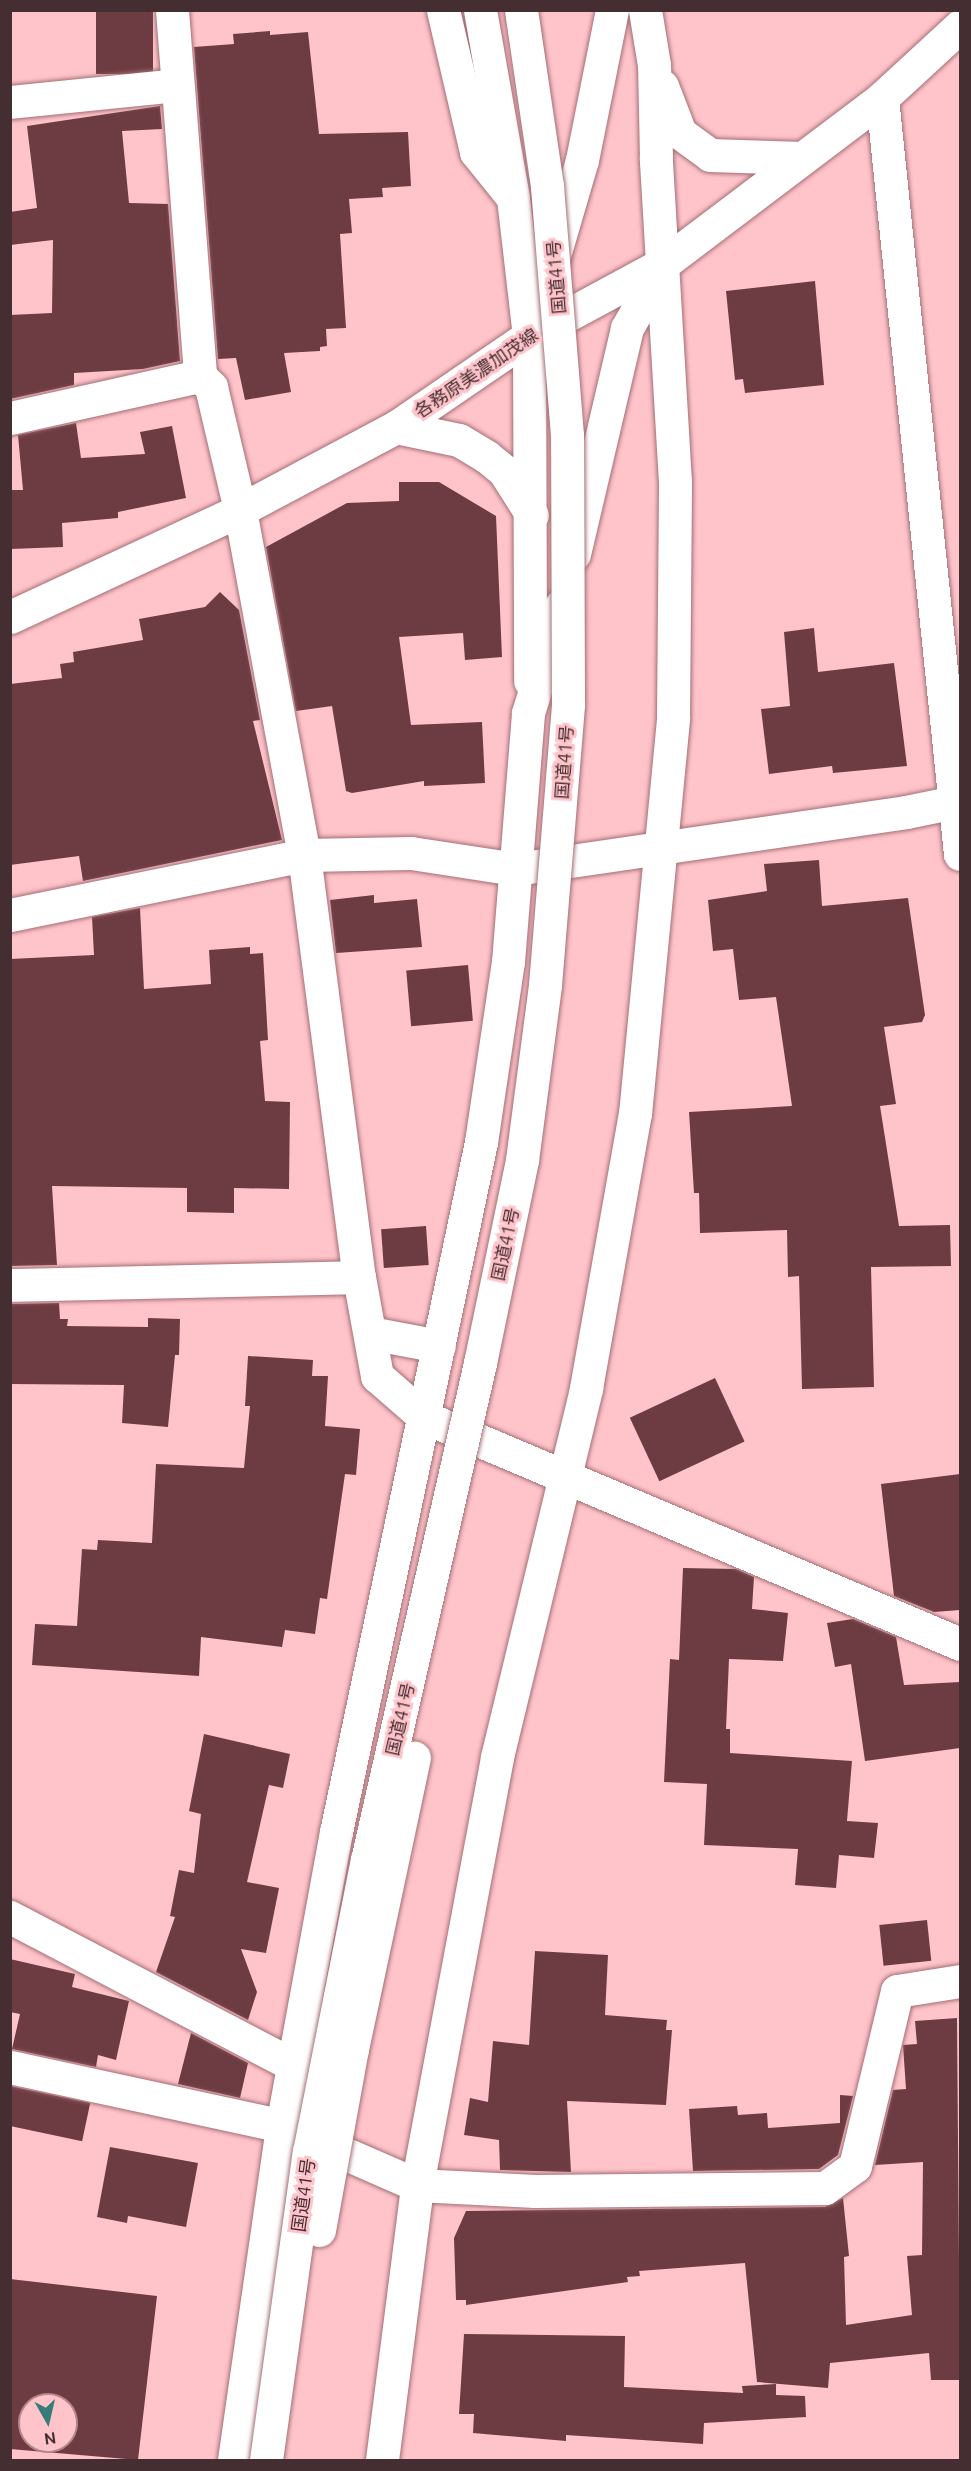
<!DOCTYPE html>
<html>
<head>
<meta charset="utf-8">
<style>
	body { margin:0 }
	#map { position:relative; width:971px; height:2471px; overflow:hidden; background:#ffc4ca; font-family:Ubuntu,"Noto Sans JP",sans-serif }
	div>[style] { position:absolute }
	.building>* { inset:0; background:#6c3c42; transform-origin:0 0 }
	.roads { filter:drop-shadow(0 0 2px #a46f75) drop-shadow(0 0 2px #a46f75) }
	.minor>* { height:33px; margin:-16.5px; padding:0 16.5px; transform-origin:16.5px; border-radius:16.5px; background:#fff }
	.major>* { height:33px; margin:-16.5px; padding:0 16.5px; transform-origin:16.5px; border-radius:16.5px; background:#fff }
	.highway>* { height:33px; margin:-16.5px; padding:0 16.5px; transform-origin:16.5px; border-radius:16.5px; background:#fff }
	.bridges { filter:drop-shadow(0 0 2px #a46f75) drop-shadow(0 0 2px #a46f75) }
	.highway-bridge>* { height:33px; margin:-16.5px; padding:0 16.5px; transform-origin:16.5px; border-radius:16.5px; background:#fff }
	span { translate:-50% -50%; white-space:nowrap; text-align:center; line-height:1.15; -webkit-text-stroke:6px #ffc4ca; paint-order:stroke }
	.street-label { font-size:18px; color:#452e31 }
	.frame { position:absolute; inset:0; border:12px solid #452e31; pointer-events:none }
	.north { position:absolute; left:18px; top:2393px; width:60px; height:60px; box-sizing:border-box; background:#ffc4ca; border:2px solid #b5888d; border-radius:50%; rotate:172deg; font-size:16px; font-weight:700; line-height:24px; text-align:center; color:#452e31 }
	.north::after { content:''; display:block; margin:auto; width:21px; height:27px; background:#347d7a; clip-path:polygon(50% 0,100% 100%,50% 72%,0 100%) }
</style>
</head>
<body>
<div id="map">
	<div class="building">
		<div style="left:96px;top:10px;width:57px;height:64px"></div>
		<div style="clip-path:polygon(270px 31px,270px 35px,308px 32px,319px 134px,408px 132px,411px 186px,382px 188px,383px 197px,349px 199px,352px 233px,340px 234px,346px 328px,326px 329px,327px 346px,320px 347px,320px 351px,284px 353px,291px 392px,245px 400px,236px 358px,218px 359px,194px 47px,234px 44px,233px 34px)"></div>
		<div style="clip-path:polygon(160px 106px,162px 129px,122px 131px,129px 203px,168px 204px,180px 361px,143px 369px,74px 373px,74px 385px,10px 399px,10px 315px,52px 313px,53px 240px,10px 245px,10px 212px,37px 208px,27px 126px)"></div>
		<div style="clip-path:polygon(815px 281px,824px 385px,745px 393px,743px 379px,735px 380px,726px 291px)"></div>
		<div style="clip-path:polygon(76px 423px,81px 458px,145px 454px,140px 432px,172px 426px,186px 498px,118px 512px,118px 518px,62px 523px,63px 547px,10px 549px,10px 490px,23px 490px,18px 435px)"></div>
		<div style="clip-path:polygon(399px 482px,439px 482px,496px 516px,502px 657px,465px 660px,463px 633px,399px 637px,411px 725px,482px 722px,485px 783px,424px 786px,424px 781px,352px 793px,346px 791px,332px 706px,296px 711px,266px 547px,347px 503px,399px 501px)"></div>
		<div style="clip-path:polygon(220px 592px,239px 610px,260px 720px,253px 721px,282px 840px,83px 881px,79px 856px,10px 865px,10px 684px,62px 678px,60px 664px,74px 662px,73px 652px,143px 640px,139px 619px,205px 607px)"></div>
		<div style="clip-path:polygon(814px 628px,818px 672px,894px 663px,907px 766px,833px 773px,832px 766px,769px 774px,761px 709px,790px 706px,784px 632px)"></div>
		<div style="clip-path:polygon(819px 860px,822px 906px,908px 898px,925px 1015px,922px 1022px,884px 1027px,896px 1104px,880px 1106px,899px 1226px,950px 1225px,951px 1266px,871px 1267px,874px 1387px,802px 1389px,799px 1276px,788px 1277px,787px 1230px,700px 1233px,699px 1193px,694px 1193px,689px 1112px,792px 1106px,776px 997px,739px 1000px,733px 949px,713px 951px,708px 900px,767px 891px,764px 864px)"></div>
		<div style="clip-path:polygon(374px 895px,374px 903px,417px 899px,422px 947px,336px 953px,330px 900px)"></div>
		<div style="clip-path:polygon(140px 908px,144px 989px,211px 984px,209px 950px,250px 947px,250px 954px,263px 953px,268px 1040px,260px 1041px,265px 1101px,290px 1102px,289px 1189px,234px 1188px,234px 1213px,187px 1212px,187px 1188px,52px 1186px,57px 1265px,10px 1266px,10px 959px,94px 955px,92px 917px)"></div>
		<div style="left:468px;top:965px;width:56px;height:62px;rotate:85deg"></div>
		<div style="left:426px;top:1226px;width:39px;height:45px;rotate:86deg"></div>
		<div style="clip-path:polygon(59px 1303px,60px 1319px,68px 1319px,67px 1326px,148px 1327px,148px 1318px,180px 1319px,179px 1355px,175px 1355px,168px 1427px,122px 1423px,124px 1385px,10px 1384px,10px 1304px)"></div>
		<div style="clip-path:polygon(248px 1356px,313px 1360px,312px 1376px,328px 1376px,325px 1426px,360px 1429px,356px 1475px,345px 1474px,327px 1599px,320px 1598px,315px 1634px,285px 1630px,282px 1647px,201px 1637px,199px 1676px,32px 1665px,35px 1624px,77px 1626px,82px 1549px,97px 1550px,98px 1540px,152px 1543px,156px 1464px,244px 1468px,250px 1406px,245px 1406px)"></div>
		<div style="left:715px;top:1378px;width:70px;height:94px;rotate:65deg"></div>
		<div style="clip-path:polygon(960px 1474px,960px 1610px,934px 1612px,894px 1596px,881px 1484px)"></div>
		<div style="clip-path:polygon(683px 1568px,736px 1569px,754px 1577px,752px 1609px,788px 1613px,783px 1661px,729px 1659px,726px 1729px,730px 1729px,730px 1753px,852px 1761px,847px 1821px,878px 1823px,874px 1858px,839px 1855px,836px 1888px,795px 1885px,798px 1849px,704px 1845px,707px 1784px,664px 1782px,670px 1659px,679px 1660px)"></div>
		<div style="clip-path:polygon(853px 1619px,896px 1637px,904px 1685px,960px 1682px,960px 1748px,865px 1761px,851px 1664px,835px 1667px,827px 1623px)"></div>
		<div style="clip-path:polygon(204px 1734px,290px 1754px,283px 1788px,269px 1785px,247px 1882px,279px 1888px,266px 1953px,241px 1949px,257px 1992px,248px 2020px,156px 1972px,175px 1917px,170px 1916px,179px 1870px,194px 1873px,201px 1814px,189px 1811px)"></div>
		<div style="left:927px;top:1920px;width:41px;height:48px;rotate:84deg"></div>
		<div style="clip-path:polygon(535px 1951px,608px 1955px,605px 2015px,667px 2020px,666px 2030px,672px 2030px,666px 2105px,567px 2101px,571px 2172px,500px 2170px,499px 2140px,464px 2135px,470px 2098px,488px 2102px,493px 2041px,529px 2045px)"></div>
		<div style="clip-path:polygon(10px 1959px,75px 1974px,72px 1987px,129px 2001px,116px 2060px,98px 2055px,96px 2067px,12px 2049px,20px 2014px,10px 2012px)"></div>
		<div style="clip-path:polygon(957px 2018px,960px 2380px,931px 2380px,929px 2353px,830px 2363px,828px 2388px,757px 2382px,745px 2263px,639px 2271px,640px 2276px,627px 2277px,628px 2282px,466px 2305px,466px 2300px,456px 2300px,454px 2238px,466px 2211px,825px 2207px,843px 2198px,849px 2256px,844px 2257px,846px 2325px,912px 2315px,907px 2256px,922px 2255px,923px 2162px,875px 2165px,893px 2090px,906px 2089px,903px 2045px,917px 2044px,915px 2021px)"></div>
		<div style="clip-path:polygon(191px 2033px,248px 2063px,240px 2098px,178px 2084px)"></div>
		<div style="left:10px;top:2086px;width:82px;height:39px;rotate:12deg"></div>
		<div style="clip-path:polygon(840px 2095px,853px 2096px,838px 2155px,819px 2169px,693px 2171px,689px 2109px,737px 2106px,738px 2115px,767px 2113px,768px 2128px,840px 2123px)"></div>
		<div style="clip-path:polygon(110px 2147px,198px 2163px,186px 2227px,128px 2216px,127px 2223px,97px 2217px)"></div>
		<div style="clip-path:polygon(evenodd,10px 2279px,157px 2296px,138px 2460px,10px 2449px,10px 2279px,30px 2405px,66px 2405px,66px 2441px,30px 2441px,30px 2405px)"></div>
		<div style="clip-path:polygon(464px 2334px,625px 2336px,624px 2387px,743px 2393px,742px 2386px,776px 2384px,776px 2395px,805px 2396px,806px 2417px,704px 2423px,703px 2444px,566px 2435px,566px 2441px,473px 2433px,474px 2414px,459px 2414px)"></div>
	</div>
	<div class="roads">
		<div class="minor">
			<div style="left:172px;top:10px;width:367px;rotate:85.6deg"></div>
			<div style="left:200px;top:376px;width:16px;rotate:45deg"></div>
			<div style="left:211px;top:387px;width:126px;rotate:76.7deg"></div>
			<div style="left:240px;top:510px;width:351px;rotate:79.5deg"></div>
			<div style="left:304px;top:855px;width:426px;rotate:82.6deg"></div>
			<div style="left:359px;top:1277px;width:101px;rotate:79.7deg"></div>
			<div style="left:377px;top:1376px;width:62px;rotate:41.1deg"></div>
			<div style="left:424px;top:1417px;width:582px;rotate:22.95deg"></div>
			<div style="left:443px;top:10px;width:146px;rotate:76.9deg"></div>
			<div style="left:476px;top:152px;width:59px;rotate:51.2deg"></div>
			<div style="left:882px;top:98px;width:760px;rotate:84.11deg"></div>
			<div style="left:10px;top:102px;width:168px;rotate:-5.8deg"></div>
			<div style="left:10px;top:418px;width:195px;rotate:-12.5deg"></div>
			<div style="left:10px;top:915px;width:300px;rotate:-11.5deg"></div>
			<div style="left:304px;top:855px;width:107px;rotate:-1.1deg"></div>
			<div style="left:411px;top:853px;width:106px;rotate:8.7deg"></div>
			<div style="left:516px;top:869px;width:394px;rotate:-8.3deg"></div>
			<div style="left:906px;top:812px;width:55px;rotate:-11.5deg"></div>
			<div style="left:10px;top:1285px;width:349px;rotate:-1.3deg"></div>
			<div style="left:370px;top:1333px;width:70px;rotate:10.7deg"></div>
			<div style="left:10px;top:1917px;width:319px;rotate:27.6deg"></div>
			<div style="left:10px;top:2067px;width:278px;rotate:12.2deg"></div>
			<div style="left:282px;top:2126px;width:147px;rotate:23.6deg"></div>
			<div style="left:417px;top:2185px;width:118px;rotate:2.9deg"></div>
			<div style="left:535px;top:2191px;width:290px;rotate:-0.6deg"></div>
			<div style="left:825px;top:2188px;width:37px;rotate:-36deg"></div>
			<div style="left:855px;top:2166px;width:180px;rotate:-76.5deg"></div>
			<div style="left:897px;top:1991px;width:64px;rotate:-9deg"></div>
		</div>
		<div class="major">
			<div style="left:10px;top:617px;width:254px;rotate:-24.9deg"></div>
			<div style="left:240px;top:510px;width:177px;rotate:-28deg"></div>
			<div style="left:396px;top:427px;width:161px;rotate:-34.4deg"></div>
			<div style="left:529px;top:336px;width:153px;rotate:-28.4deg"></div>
			<div style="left:664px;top:263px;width:273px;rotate:-37.1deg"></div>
			<div style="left:882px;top:98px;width:106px;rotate:-42.7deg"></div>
		</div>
		<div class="highway">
			<div style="left:480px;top:10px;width:191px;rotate:80deg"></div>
			<div style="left:513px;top:198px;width:139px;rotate:83.4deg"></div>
			<div style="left:529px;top:336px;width:345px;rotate:89.8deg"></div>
			<div style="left:662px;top:86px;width:50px;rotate:69deg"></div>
			<div style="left:680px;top:133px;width:37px;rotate:36deg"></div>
			<div style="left:710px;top:155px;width:92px;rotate:1.9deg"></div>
			<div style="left:553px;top:259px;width:103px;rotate:-73.7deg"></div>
			<div style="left:582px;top:160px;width:153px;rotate:-78.7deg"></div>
			<div style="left:396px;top:427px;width:64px;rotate:11.7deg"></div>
			<div style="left:459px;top:440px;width:33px;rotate:31deg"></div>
			<div style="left:487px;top:457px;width:22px;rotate:39deg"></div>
			<div style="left:504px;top:471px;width:52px;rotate:57.5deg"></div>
			<div style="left:574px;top:554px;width:232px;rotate:-76.8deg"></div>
			<div style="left:627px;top:328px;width:75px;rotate:-60.4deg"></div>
			<div style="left:234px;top:2460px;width:337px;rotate:-81.8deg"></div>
			<div style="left:282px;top:2126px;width:299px;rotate:-79.6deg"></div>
			<div style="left:336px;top:1832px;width:705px;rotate:-78.13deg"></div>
			<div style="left:481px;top:1142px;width:182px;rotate:-81.5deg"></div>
			<div style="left:508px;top:962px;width:250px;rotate:-85.4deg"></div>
			<div style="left:528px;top:713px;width:114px;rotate:-72.7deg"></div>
			<div style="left:382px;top:2460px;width:277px;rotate:-82.7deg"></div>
			<div style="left:417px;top:2185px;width:435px;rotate:-79.4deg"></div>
			<div style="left:497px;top:1757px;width:380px;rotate:-76.4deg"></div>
			<div style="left:586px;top:1388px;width:278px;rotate:-79.9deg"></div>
			<div style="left:635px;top:1114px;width:399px;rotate:-84.5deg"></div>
			<div style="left:673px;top:717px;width:235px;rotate:-89.5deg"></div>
			<div style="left:675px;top:482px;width:325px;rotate:-93.4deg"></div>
			<div style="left:656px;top:158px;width:93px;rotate:-91.2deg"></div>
			<div style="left:654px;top:65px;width:56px;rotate:-99.3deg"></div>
		</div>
	</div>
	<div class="bridges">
		<div class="highway-bridge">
			<div style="left:319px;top:2230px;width:184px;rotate:-79.7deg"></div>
			<div style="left:352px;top:2049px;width:298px;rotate:-78deg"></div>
			<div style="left:266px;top:2460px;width:311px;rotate:-82.1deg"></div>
			<div style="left:309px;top:2152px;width:298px;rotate:-78.8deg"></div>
			<div style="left:367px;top:1860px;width:510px;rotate:-77.19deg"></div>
			<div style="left:480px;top:1363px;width:207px;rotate:-78.3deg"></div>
			<div style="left:522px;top:1160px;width:177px;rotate:-82.5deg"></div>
			<div style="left:545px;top:985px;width:282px;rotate:-85.3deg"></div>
			<div style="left:568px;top:704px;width:269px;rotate:-90.2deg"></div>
			<div style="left:567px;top:435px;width:250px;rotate:-94.6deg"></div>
			<div style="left:547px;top:186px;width:178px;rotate:-98.4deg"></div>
		</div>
	</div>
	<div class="street-label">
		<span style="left:556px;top:277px;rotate:-95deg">国道41号</span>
		<span style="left:476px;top:373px;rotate:-34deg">各務原美濃加茂線</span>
		<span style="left:564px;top:762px;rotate:-86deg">国道41号</span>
		<span style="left:505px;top:1244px;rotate:-78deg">国道41号</span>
		<span style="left:400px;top:1719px;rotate:-77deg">国道41号</span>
		<span style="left:303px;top:2195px;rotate:-82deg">国道41号</span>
	</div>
	<div class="frame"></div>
	<div class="north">N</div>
</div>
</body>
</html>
